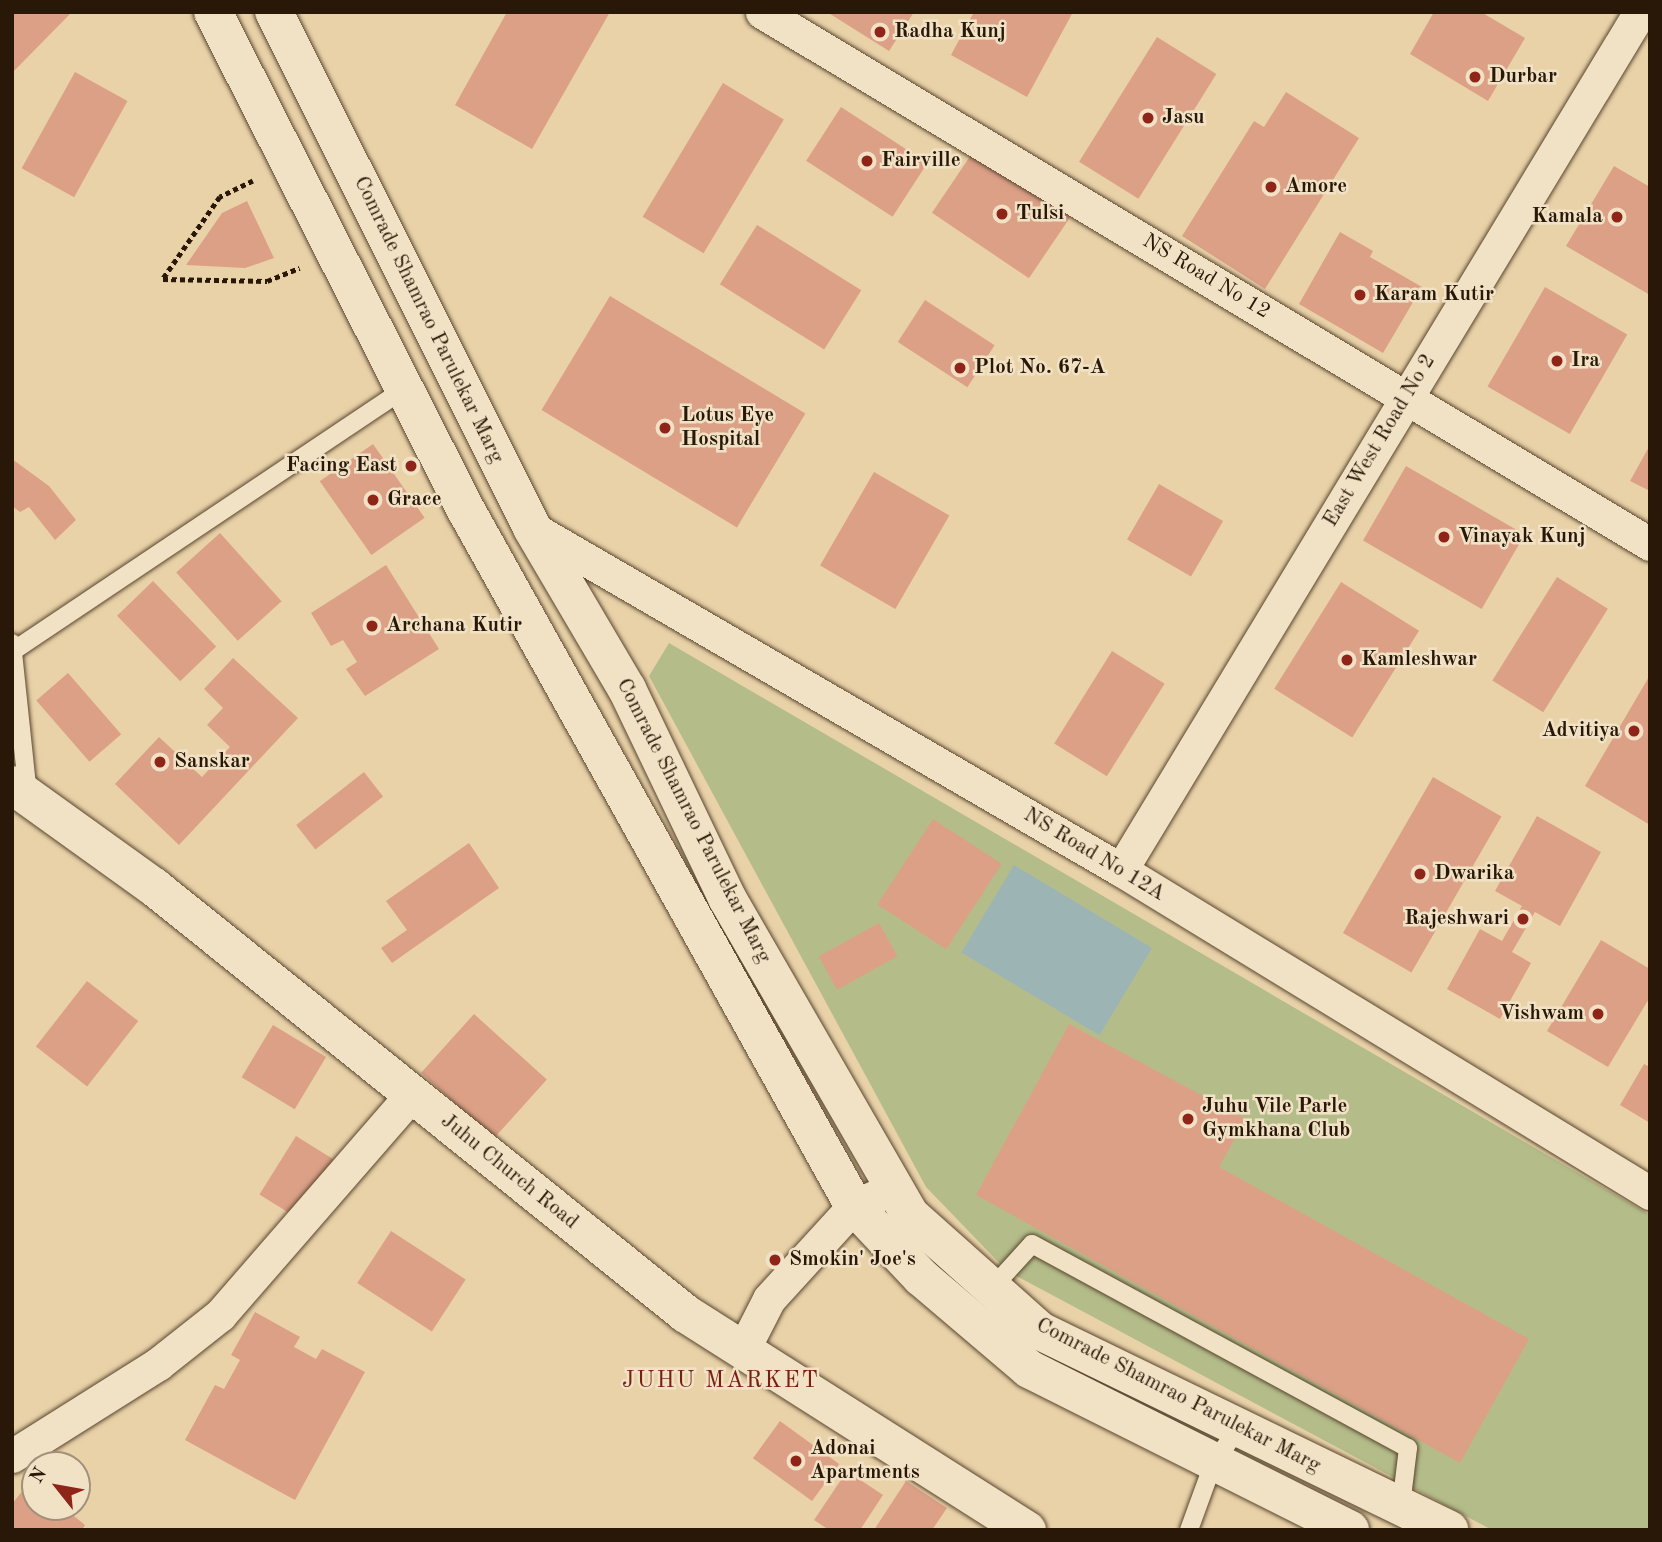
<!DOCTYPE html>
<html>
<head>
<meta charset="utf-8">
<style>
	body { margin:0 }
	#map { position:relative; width:1662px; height:1542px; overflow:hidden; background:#e9d2a8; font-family:"Old Standard TT",serif }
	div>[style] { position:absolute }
	.green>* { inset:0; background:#b4bd8a }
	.water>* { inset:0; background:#9db4b5; transform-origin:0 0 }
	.building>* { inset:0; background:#dca087; transform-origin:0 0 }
	.path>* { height:4.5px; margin-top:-2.25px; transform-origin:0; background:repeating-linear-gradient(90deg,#291807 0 5px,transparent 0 8.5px) }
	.roads { filter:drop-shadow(0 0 2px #59462f) drop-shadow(0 0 2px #59462f) }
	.service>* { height:18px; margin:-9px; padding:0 9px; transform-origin:9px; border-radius:9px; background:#f1e2c6 }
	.minor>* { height:33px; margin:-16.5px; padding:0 16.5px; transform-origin:16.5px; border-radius:16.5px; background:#f1e2c6 }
	.tertiary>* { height:38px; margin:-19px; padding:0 19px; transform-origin:19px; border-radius:19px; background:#f1e2c6 }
	.dots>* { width:19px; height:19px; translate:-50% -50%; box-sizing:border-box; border:4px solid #f1e2c6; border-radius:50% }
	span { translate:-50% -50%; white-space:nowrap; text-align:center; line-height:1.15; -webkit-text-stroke:5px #f1e2c6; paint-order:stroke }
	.poi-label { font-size:21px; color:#291807; font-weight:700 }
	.left { translate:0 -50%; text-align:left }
	.right { translate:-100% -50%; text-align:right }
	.street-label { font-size:21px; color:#291807 }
	.neighbourhood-label { font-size:23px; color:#7a1f14; letter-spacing:2px }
	.frame { position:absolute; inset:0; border:14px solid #291807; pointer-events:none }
	.north { position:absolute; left:21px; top:1451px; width:70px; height:70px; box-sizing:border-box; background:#f1e2c6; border:2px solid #a1917a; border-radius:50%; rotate:301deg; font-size:19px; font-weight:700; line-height:28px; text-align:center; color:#291807 }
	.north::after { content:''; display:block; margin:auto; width:24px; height:32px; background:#8f2418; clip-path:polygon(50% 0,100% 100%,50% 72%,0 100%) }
</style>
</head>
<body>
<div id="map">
	<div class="green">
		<div style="clip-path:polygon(669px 643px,1650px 1215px,1650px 1530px,1492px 1530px,1007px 1271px,926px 1187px,649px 676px)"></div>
	</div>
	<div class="water">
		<div style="left:1014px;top:865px;width:161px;height:102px;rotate:31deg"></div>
	</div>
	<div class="building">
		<div style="clip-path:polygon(12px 12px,72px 12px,12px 73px)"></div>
		<div style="clip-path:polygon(507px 12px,610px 12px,532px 149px,455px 105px)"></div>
		<div style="clip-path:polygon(827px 12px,914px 12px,889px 51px)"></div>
		<div style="clip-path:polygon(974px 12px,1073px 12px,1027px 97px,951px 55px)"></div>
		<div style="clip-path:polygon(1434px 12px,1481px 12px,1525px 38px,1488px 101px,1410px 54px)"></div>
		<div style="left:1157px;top:37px;width:70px;height:147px;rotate:32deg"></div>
		<div style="left:75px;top:72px;width:60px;height:110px;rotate:29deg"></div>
		<div style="left:723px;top:83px;width:71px;height:156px;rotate:31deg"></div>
		<div style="clip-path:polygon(1286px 92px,1359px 138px,1265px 289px,1182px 236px,1254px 121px,1264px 127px)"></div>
		<div style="left:841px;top:107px;width:103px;height:64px;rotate:33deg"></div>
		<div style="left:975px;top:149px;width:117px;height:77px;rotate:34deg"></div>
		<div style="clip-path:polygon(1614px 166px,1650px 187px,1650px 295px,1566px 246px)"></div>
		<div style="clip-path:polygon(247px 201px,274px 258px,245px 268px,186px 265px,222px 213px)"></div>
		<div style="left:757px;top:225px;width:123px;height:70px;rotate:32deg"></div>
		<div style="clip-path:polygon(1340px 232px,1373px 251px,1370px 257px,1422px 287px,1383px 353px,1299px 304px)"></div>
		<div style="left:1545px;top:287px;width:95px;height:115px;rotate:30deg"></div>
		<div style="left:610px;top:296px;width:228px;height:133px;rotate:31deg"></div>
		<div style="left:925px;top:300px;width:83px;height:50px;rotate:33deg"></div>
		<div style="left:373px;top:444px;width:90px;height:65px;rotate:55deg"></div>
		<div style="clip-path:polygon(1650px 445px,1650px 491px,1630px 481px)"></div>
		<div style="clip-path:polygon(12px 459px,49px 486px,76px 520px,55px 540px,29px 507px,20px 512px,12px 506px)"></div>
		<div style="left:1406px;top:466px;width:137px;height:86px;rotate:30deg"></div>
		<div style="left:874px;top:472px;width:87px;height:108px;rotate:30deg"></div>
		<div style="left:1159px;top:484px;width:74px;height:64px;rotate:30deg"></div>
		<div style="left:220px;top:533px;width:92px;height:59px;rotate:48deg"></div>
		<div style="clip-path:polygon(386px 565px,439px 649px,365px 696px,346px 669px,357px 662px,343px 640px,331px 646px,311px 613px)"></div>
		<div style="left:1557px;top:577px;width:60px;height:122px;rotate:32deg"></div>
		<div style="left:153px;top:581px;width:91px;height:50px;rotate:46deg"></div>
		<div style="left:1341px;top:582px;width:92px;height:126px;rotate:32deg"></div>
		<div style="left:1112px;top:651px;width:62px;height:109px;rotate:32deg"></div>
		<div style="clip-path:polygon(233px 658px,298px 718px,179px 845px,115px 784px,159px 737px,202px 777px,230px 747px,207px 725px,223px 708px,204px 689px)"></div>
		<div style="left:68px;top:673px;width:81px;height:42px;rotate:49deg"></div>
		<div style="clip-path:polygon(1650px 675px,1650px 825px,1585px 786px)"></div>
		<div style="left:364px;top:772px;width:31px;height:86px;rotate:52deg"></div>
		<div style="left:1433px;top:777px;width:79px;height:180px;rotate:30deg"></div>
		<div style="clip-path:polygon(1537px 816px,1601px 852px,1560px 926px,1535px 912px,1512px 952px,1531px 963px,1500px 1019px,1447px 989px,1480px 929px,1502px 941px,1522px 906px,1495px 891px)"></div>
		<div style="left:933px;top:819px;width:82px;height:102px;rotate:33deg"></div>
		<div style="clip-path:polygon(469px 843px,499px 888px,392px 963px,381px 948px,407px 930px,386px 901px)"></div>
		<div style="left:879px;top:923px;width:38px;height:69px;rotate:61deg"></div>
		<div style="clip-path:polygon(1601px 940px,1650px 969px,1650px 997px,1608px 1067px,1547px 1031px)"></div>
		<div style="left:87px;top:981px;width:65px;height:83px;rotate:38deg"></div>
		<div style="left:474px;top:1014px;width:98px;height:79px;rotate:42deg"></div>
		<div style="clip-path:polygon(1069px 1024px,1246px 1119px,1219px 1167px,1529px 1339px,1460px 1463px,976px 1195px)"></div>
		<div style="left:273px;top:1025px;width:62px;height:61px;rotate:31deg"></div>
		<div style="clip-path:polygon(1644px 1064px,1650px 1067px,1650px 1123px,1620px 1105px)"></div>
		<div style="left:296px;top:1136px;width:45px;height:69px;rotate:32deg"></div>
		<div style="left:391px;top:1231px;width:89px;height:62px;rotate:33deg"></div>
		<div style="clip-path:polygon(255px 1312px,300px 1337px,294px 1347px,316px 1359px,322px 1349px,365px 1372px,295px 1500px,185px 1440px,215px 1385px,224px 1389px,240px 1360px,231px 1355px)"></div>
		<div style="left:780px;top:1421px;width:73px;height:46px;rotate:36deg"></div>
		<div style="clip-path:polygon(847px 1471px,883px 1495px,860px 1530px,829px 1530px,814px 1520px)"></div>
		<div style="clip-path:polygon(31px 1480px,35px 1507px,63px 1507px,85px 1525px,82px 1530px,12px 1530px,12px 1504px)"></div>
		<div style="clip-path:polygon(906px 1481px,947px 1508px,932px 1530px,874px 1530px)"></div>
	</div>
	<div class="path">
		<div style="left:253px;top:181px;width:37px;rotate:154deg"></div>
		<div style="left:220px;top:197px;width:100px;rotate:124.8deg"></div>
		<div style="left:163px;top:279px;width:104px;rotate:1.1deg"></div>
		<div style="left:267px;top:281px;width:35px;rotate:-22deg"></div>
	</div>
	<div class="roads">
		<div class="service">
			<div style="left:12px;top:643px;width:154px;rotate:84deg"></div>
			<div style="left:16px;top:649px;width:469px;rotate:-33.8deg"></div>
			<div style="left:992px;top:1288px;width:59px;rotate:-47.7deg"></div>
			<div style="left:1032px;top:1244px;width:428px;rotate:28.5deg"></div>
			<div style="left:1408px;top:1448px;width:58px;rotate:96.9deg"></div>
			<div style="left:1189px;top:1530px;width:70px;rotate:-70deg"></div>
			<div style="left:1213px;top:1464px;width:45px;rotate:-54.9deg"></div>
		</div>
		<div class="minor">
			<div style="left:762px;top:12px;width:1035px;rotate:30.93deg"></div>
			<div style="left:532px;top:528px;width:681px;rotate:30.14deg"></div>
			<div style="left:1121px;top:870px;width:620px;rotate:31.41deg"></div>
			<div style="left:1121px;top:870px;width:1003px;rotate:-58.83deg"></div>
			<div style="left:743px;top:1350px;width:57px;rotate:-63deg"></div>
			<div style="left:769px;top:1299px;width:126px;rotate:-47.6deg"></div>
			<div style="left:854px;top:1206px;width:44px;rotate:-24.2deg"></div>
			<div style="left:12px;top:1456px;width:173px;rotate:-32.2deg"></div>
			<div style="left:158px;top:1364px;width:79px;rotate:-38.3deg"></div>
			<div style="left:220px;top:1315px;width:293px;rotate:-49deg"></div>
		</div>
		<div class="tertiary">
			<div style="left:213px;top:12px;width:559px;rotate:63.07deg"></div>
			<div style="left:466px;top:510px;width:797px;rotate:60.86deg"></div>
			<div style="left:854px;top:1206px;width:98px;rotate:46.7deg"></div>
			<div style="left:921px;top:1277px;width:142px;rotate:40.4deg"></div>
			<div style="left:1029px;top:1369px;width:359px;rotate:26.6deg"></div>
			<div style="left:274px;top:12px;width:577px;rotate:63.43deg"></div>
			<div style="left:532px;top:528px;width:187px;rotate:59.5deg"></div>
			<div style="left:627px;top:689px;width:232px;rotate:64.4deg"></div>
			<div style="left:727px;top:898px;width:366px;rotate:60deg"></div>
			<div style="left:910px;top:1215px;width:174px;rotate:41.7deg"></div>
			<div style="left:1040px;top:1331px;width:455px;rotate:25.9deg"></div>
			<div style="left:12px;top:785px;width:175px;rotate:35.7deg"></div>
			<div style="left:154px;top:887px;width:682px;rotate:38.75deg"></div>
			<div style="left:686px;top:1314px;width:404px;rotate:32.4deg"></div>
		</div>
	</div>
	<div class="dots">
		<div style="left:880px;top:32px;background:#8f2418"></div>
		<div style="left:1475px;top:77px;background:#8f2418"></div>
		<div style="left:1148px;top:118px;background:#8f2418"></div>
		<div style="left:867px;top:161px;background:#8f2418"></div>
		<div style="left:1271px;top:187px;background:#8f2418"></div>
		<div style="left:1002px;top:214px;background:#8f2418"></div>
		<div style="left:1617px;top:217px;background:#8f2418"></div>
		<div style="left:1360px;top:295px;background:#8f2418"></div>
		<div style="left:1557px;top:361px;background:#8f2418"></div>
		<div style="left:960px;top:368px;background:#8f2418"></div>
		<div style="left:665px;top:428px;background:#8f2418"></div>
		<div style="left:411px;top:466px;background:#8f2418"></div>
		<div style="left:373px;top:500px;background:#8f2418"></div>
		<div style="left:1444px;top:537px;background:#8f2418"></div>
		<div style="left:372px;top:626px;background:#8f2418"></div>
		<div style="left:1347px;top:660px;background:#8f2418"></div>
		<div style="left:1634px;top:731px;background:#8f2418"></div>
		<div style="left:160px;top:762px;background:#8f2418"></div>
		<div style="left:1420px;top:874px;background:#8f2418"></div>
		<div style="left:1523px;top:919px;background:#8f2418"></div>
		<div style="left:1598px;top:1014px;background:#8f2418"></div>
		<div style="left:1188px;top:1119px;background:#8f2418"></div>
		<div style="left:775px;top:1260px;background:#8f2418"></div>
		<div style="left:796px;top:1461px;background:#8f2418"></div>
	</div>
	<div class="poi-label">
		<span class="left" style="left:894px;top:32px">Radha Kunj</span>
		<span class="left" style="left:1489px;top:77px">Durbar</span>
		<span class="left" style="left:1162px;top:118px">Jasu</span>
		<span class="left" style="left:881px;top:161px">Fairville</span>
		<span class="left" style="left:1285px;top:187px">Amore</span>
		<span class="left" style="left:1016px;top:214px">Tulsi</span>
		<span class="right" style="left:1603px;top:217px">Kamala</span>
		<span class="left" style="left:1374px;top:295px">Karam Kutir</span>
		<span class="left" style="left:1571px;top:361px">Ira</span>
		<span class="left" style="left:974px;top:368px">Plot No. 67-A</span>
		<span class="left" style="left:681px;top:428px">Lotus Eye<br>Hospital</span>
		<span class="right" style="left:397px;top:466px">Facing East</span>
		<span class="left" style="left:387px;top:500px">Grace</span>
		<span class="left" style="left:1458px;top:537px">Vinayak Kunj</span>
		<span class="left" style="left:386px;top:626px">Archana Kutir</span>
		<span class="left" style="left:1361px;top:660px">Kamleshwar</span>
		<span class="right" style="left:1620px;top:731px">Advitiya</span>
		<span class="left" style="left:174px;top:762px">Sanskar</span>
		<span class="left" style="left:1434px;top:874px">Dwarika</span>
		<span class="right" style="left:1509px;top:919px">Rajeshwari</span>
		<span class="right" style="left:1584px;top:1014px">Vishwam</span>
		<span class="left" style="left:1202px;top:1119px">Juhu Vile Parle<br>Gymkhana Club</span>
		<span class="left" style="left:789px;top:1260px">Smokin' Joe's</span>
		<span class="left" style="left:810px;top:1461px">Adonai<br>Apartments</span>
	</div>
	<div class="street-label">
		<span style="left:1206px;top:277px;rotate:31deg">NS Road No 12</span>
		<span style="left:428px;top:320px;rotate:64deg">Comrade Shamrao Parulekar Marg</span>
		<span style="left:1380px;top:441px;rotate:-59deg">East West Road No 2</span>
		<span style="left:693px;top:821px;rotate:63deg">Comrade Shamrao Parulekar Marg</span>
		<span style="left:1094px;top:855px;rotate:31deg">NS Road No 12A</span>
		<span style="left:509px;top:1172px;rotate:39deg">Juhu Church Road</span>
		<span style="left:1178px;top:1396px;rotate:27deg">Comrade Shamrao Parulekar Marg</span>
	</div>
	<div class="neighbourhood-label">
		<span style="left:721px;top:1381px">JUHU MARKET</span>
	</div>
	<div class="frame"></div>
	<div class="north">N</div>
</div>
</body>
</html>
